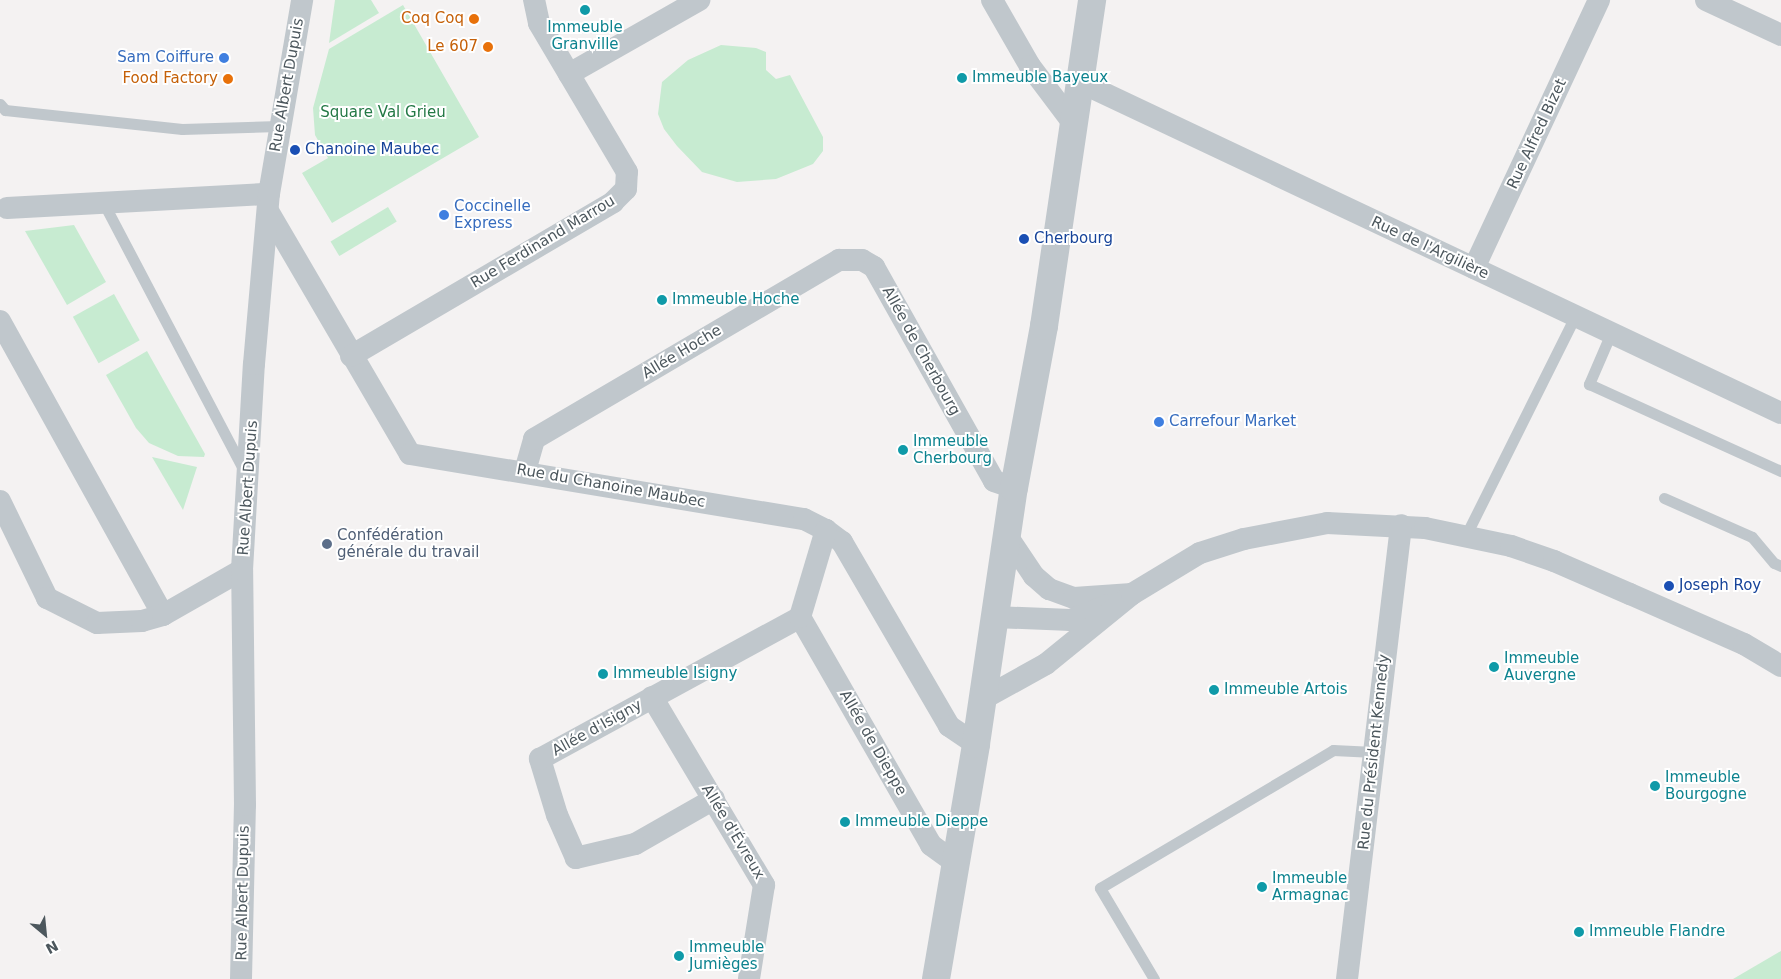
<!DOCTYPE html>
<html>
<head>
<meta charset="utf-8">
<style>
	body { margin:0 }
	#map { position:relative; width:1781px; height:979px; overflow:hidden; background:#f4f2f2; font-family:"DejaVu Sans",sans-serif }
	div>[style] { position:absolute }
	.green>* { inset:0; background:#c7ebd1; transform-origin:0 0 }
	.service>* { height:11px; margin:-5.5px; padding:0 5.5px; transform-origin:5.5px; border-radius:5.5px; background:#c0c7cc }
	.minor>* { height:22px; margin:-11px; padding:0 11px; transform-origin:11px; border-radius:11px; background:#c0c7cc }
	.tertiary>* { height:28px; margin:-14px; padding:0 14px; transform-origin:14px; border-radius:14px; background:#c0c7cc }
	.dots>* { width:14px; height:14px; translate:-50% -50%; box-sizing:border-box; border:2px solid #fff; border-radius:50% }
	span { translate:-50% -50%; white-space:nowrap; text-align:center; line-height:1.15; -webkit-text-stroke:4px #fff; paint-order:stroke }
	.food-label { font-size:15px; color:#c56008 }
	.right { translate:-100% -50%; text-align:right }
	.culture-label { font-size:15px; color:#0d838f }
	.left { translate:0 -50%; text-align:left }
	.shop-label { font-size:15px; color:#366cbe }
	.street-label { font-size:15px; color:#4c575d }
	.park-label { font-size:15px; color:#237845 }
	.transit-label { font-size:15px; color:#164399 }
	.service-label { font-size:15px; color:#4e5e75 }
	.north { position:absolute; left:20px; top:909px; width:50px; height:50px; -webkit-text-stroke:4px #fff; paint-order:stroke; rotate:152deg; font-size:14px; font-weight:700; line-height:20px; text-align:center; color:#4c575d }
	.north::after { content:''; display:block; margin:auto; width:18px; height:22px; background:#4c575d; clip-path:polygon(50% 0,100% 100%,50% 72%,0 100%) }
</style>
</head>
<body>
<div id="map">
	<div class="green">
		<div style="clip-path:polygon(335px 0,371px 0,379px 13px,329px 43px)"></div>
		<div style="clip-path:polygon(403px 5px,479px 137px,332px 223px,302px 173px,328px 158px,315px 135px,313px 108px,329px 49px)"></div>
		<div style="clip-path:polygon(721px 45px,756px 48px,766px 52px,766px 70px,776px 79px,790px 75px,823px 137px,823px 151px,813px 164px,776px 179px,737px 182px,702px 172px,677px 146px,664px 129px,658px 114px,662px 82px,688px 60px)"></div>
		<div style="left:388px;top:207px;width:17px;height:67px;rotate:59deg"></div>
		<div style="clip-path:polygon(74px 225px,106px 282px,67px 305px,25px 231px)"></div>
		<div style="left:114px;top:294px;width:53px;height:47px;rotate:61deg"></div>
		<div style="clip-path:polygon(147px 351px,205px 454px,204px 457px,178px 456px,149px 443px,136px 428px,106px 375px)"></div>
		<div style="clip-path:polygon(152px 457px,197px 467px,183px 510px)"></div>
		<div style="clip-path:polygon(1781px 951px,1781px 979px,1733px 979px)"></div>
	</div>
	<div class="service">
		<div style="left:0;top:104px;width:8px;rotate:50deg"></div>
		<div style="left:5px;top:110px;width:178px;rotate:6.1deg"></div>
		<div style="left:182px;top:129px;width:97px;rotate:-1.8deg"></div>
		<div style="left:103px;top:202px;width:304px;rotate:62.3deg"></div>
		<div style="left:1611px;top:333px;width:56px;rotate:113.3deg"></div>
		<div style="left:1589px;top:384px;width:211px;rotate:24.4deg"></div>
		<div style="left:1664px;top:498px;width:96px;rotate:23.9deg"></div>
		<div style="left:1752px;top:537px;width:34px;rotate:50deg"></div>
		<div style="left:1774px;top:563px;width:8px;rotate:23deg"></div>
		<div style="left:1466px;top:535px;width:245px;rotate:-63.5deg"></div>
		<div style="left:1154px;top:979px;width:106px;rotate:-120.7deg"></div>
		<div style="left:1100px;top:888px;width:271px;rotate:-30.6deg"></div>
		<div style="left:1333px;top:750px;width:41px;rotate:2.8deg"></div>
	</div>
	<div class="minor">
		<div style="left:992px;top:0;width:76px;rotate:60.1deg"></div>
		<div style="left:1030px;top:66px;width:71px;rotate:53deg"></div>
		<div style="left:1706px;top:0;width:83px;rotate:25deg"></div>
		<div style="left:569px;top:74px;width:150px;rotate:-29.6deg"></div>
		<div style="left:1080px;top:82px;width:775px;rotate:25.28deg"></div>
		<div style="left:7px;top:208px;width:262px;rotate:-3.1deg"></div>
		<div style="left:268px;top:211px;width:281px;rotate:59.7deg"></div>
		<div style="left:410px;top:454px;width:399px;rotate:9.4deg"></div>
		<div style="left:804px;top:519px;width:25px;rotate:27deg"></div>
		<div style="left:826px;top:530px;width:20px;rotate:37deg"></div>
		<div style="left:842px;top:542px;width:213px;rotate:59.8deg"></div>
		<div style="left:949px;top:726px;width:32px;rotate:34deg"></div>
		<div style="left:1474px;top:268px;width:296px;rotate:-65deg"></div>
		<div style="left:0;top:321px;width:336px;rotate:61deg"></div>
		<div style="left:351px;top:356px;width:304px;rotate:-30.4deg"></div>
		<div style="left:613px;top:202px;width:18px;rotate:-45deg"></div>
		<div style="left:626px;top:189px;width:17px;rotate:-87deg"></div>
		<div style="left:627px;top:172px;width:173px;rotate:-120.6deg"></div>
		<div style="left:539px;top:23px;width:24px;rotate:-102deg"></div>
		<div style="left:525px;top:471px;width:33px;rotate:-74deg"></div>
		<div style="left:534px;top:439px;width:354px;rotate:-30.4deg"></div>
		<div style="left:839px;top:260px;width:23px"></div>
		<div style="left:862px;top:260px;width:14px;rotate:30deg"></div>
		<div style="left:874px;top:267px;width:245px;rotate:60.7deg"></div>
		<div style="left:994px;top:481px;width:21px;rotate:19deg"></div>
		<div style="left:0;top:501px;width:108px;rotate:64.1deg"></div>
		<div style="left:47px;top:598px;width:56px;rotate:26.6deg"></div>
		<div style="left:97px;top:623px;width:45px;rotate:-2.5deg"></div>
		<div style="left:142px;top:621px;width:22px;rotate:-16deg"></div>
		<div style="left:163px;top:615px;width:91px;rotate:-29.7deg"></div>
		<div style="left:1007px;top:536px;width:48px;rotate:56deg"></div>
		<div style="left:1034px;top:576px;width:20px;rotate:41deg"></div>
		<div style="left:1049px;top:589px;width:27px;rotate:20deg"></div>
		<div style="left:1074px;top:598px;width:58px;rotate:-3.9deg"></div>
		<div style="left:800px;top:617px;width:263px;rotate:60.1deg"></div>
		<div style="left:931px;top:845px;width:29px;rotate:36deg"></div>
		<div style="left:994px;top:617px;width:77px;rotate:2.2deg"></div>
		<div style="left:1071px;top:620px;width:40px;rotate:-22deg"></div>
		<div style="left:652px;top:697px;width:219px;rotate:59.2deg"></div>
		<div style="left:764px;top:885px;width:95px;rotate:99.1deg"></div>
		<div style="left:981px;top:700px;width:74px;rotate:-29deg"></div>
		<div style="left:1046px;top:664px;width:111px;rotate:-39.1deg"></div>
		<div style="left:1132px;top:594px;width:79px;rotate:-31.1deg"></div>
		<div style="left:1200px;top:553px;width:46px;rotate:-17.7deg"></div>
		<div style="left:1244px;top:539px;width:85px;rotate:-10.9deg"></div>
		<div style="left:1327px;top:523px;width:98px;rotate:2.9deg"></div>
		<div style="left:1425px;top:528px;width:88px;rotate:11.8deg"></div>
		<div style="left:1511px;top:546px;width:46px;rotate:19.2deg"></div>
		<div style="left:1554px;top:561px;width:83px;rotate:23.5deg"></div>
		<div style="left:1630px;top:594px;width:124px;rotate:23.7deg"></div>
		<div style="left:1744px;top:644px;width:43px;rotate:30.7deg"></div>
		<div style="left:714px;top:799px;width:91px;rotate:150.3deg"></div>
		<div style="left:635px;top:844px;width:61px;rotate:166.7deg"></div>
		<div style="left:576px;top:858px;width:47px;rotate:-113.8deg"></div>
		<div style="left:557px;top:815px;width:59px;rotate:-106.9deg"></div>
		<div style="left:540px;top:759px;width:296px;rotate:-28.6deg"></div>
		<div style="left:800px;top:617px;width:91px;rotate:-73.4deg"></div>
		<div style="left:241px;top:979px;width:174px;rotate:-88.7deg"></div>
		<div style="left:245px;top:805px;width:235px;rotate:-90.7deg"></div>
		<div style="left:242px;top:570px;width:206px;rotate:-86.7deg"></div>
		<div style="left:254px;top:364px;width:171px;rotate:-85deg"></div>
		<div style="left:269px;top:194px;width:197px;rotate:-80.3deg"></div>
		<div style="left:1347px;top:979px;width:457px;rotate:-83.2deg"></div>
	</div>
	<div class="tertiary">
		<div style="left:936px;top:979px;width:238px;rotate:-80.3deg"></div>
		<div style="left:976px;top:744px;width:259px;rotate:-81.6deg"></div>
		<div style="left:1014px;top:488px;width:165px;rotate:-79.5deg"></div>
		<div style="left:1044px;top:326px;width:330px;rotate:-81.6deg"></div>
	</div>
	<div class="dots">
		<div style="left:585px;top:10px;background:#0f9aa8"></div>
		<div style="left:474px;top:19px;background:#e8710a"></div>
		<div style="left:488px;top:47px;background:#e8710a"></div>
		<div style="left:224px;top:58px;background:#3f7fe0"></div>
		<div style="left:962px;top:78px;background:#0f9aa8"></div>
		<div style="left:228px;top:79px;background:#e8710a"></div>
		<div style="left:295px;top:150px;background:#1a4fb4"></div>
		<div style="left:444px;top:215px;background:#3f7fe0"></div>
		<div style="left:1024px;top:239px;background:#1a4fb4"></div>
		<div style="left:662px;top:300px;background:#0f9aa8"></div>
		<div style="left:1159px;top:422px;background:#3f7fe0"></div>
		<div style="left:903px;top:450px;background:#0f9aa8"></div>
		<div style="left:327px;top:544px;background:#5c6f8a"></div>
		<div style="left:1669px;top:586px;background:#1a4fb4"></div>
		<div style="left:1494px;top:667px;background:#0f9aa8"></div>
		<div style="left:603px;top:674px;background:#0f9aa8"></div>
		<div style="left:1214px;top:690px;background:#0f9aa8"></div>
		<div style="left:1655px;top:786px;background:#0f9aa8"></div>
		<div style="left:845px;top:822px;background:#0f9aa8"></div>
		<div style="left:1262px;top:887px;background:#0f9aa8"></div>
		<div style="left:1579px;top:932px;background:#0f9aa8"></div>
		<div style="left:679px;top:956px;background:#0f9aa8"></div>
	</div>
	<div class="food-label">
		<span class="right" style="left:464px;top:19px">Coq Coq</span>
		<span class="right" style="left:478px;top:47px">Le 607</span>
		<span class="right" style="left:218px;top:79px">Food Factory</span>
	</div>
	<div class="culture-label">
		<span style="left:585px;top:36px">Immeuble<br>Granville</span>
		<span class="left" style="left:972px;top:78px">Immeuble Bayeux</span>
		<span class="left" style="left:672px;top:300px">Immeuble Hoche</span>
		<span class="left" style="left:913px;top:450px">Immeuble<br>Cherbourg</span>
		<span class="left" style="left:1504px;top:667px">Immeuble<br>Auvergne</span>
		<span class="left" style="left:613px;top:674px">Immeuble Isigny</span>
		<span class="left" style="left:1224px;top:690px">Immeuble Artois</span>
		<span class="left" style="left:1665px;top:786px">Immeuble<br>Bourgogne</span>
		<span class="left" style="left:855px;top:822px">Immeuble Dieppe</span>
		<span class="left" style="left:1272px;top:887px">Immeuble<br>Armagnac</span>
		<span class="left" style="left:1589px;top:932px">Immeuble Flandre</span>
		<span class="left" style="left:689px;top:956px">Immeuble<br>Jumièges</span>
	</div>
	<div class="shop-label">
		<span class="right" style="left:214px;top:58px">Sam Coiffure</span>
		<span class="left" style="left:454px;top:215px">Coccinelle<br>Express</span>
		<span class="left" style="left:1169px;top:422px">Carrefour Market</span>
	</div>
	<div class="street-label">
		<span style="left:287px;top:85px;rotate:-80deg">Rue Albert Dupuis</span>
		<span style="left:1537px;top:134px;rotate:-65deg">Rue Alfred Bizet</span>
		<span style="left:543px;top:242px;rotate:-31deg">Rue Ferdinand Marrou</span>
		<span style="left:1430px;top:248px;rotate:25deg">Rue de l'Argilière</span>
		<span style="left:921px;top:351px;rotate:61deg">Allée de Cherbourg</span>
		<span style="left:682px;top:352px;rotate:-31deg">Allée Hoche</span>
		<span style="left:611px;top:486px;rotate:10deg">Rue du Chanoine Maubec</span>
		<span style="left:248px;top:488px;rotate:-86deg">Rue Albert Dupuis</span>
		<span style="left:597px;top:728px;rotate:-29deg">Allée d'Isigny</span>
		<span style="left:873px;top:743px;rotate:60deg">Allée de Dieppe</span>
		<span style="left:1374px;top:752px;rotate:-84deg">Rue du Président Kennedy</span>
		<span style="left:733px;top:832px;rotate:59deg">Allée d'Évreux</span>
		<span style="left:243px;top:893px;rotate:-89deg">Rue Albert Dupuis</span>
	</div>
	<div class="park-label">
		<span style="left:383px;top:113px">Square Val Grieu</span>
	</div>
	<div class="transit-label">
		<span class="left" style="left:305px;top:150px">Chanoine Maubec</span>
		<span class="left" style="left:1034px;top:239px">Cherbourg</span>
		<span class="left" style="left:1679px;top:586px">Joseph Roy</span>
	</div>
	<div class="service-label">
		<span class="left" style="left:337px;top:544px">Confédération<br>générale du travail</span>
	</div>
	<div class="north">N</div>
</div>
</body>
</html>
